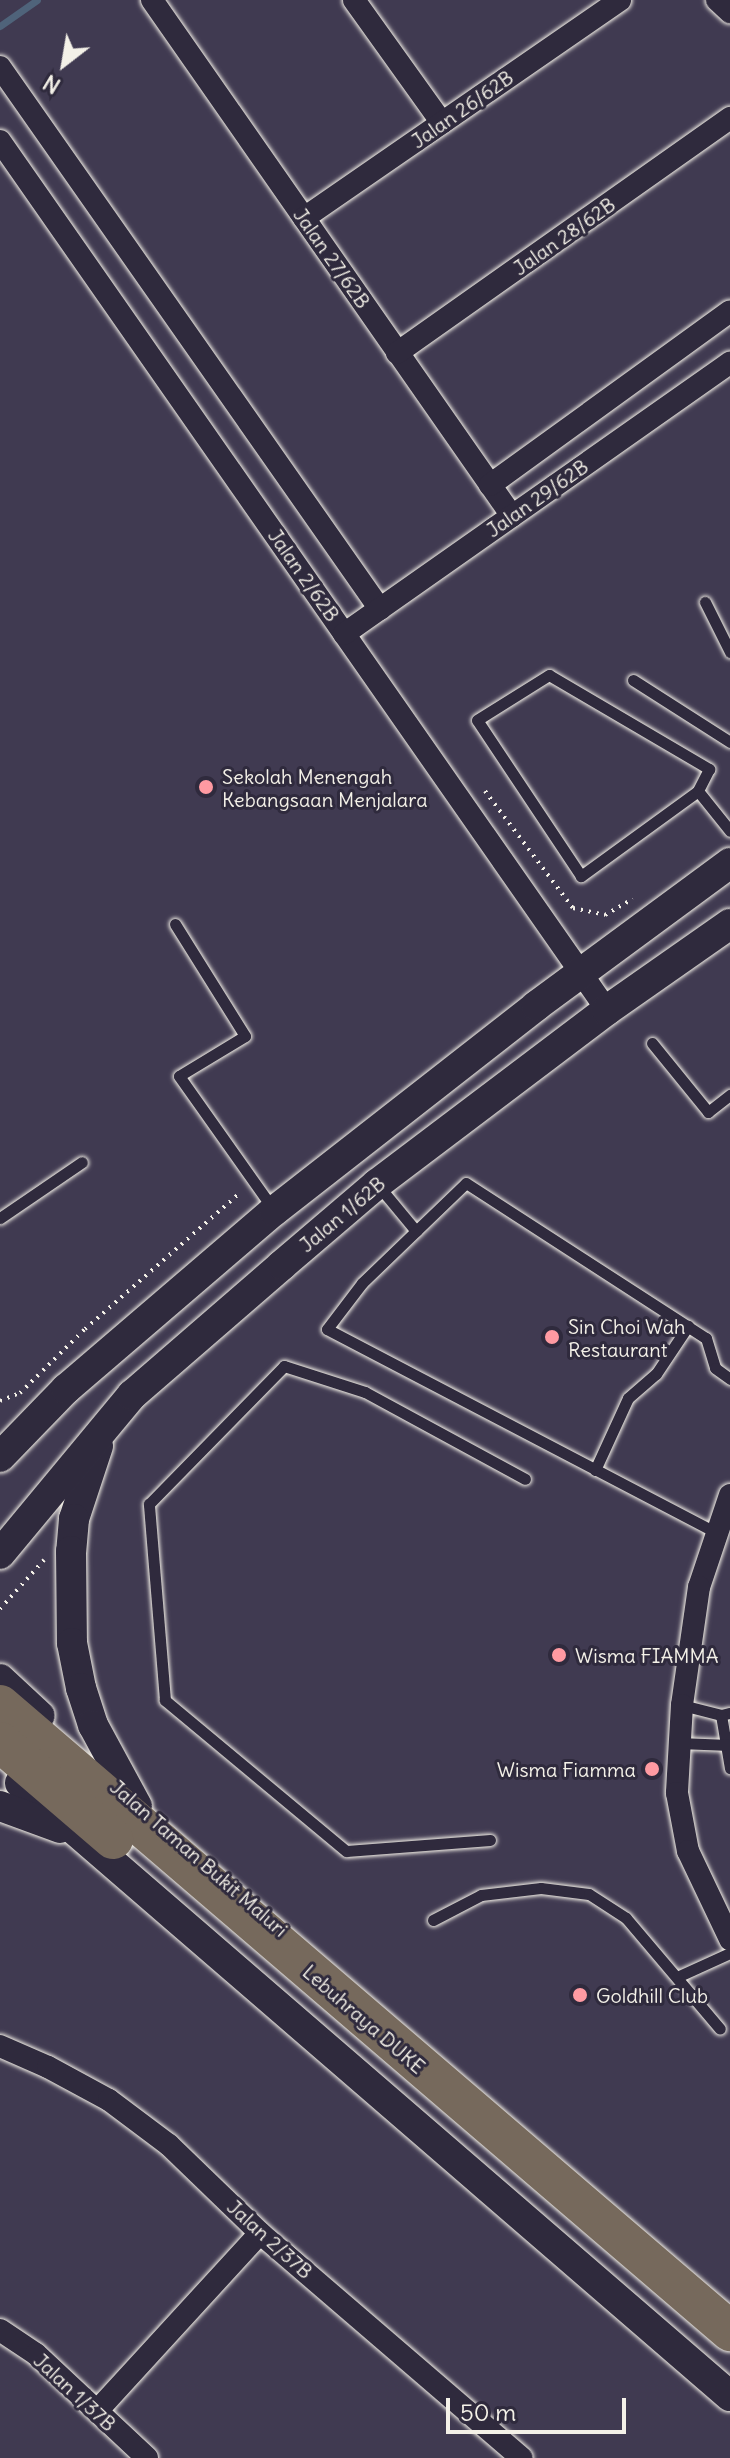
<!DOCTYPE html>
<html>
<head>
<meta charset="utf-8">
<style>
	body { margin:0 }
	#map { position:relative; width:730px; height:2458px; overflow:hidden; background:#403a51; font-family:Delius,sans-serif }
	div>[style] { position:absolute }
	.stream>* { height:7px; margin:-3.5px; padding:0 3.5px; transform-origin:3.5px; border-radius:3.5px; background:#4f637a }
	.path>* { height:4px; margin-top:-2px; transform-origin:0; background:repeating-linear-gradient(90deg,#f4f1e8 0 2px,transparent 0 8px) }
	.roads { filter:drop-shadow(0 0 2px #f4f1e8) drop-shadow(0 0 2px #f4f1e8) }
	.lane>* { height:11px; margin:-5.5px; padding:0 5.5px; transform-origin:5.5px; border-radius:5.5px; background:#2f2a3d }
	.street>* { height:22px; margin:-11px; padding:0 11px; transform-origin:11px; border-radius:11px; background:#2f2a3d }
	.secondary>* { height:30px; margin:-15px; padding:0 15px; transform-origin:15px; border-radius:15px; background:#2f2a3d }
	.highway>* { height:40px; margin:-20px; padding:0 20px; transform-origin:20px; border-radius:20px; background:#76695c }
	.dots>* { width:22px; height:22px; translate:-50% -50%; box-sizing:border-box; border:4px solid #2f2a3d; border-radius:50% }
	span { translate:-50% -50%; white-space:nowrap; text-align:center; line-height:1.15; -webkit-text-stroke:6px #2f2a3d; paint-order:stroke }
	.street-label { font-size:20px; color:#f4f1e8 }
	.poi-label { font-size:20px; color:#f4f1e8 }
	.left { translate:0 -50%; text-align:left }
	.right { translate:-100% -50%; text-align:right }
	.north { position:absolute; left:24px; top:24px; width:80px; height:80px; -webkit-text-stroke:6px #2f2a3d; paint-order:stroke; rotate:211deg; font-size:22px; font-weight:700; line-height:32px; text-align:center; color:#f4f1e8 }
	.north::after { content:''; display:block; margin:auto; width:28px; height:36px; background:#f4f1e8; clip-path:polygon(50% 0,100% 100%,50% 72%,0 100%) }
	.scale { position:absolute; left:446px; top:2398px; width:180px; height:36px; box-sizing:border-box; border:4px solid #f4f1e8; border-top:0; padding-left:10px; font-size:24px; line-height:28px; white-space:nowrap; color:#f4f1e8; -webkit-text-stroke:6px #2f2a3d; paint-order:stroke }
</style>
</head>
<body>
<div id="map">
	<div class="stream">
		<div style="left:0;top:26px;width:45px;rotate:-35.1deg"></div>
	</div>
	<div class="path">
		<div style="left:485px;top:791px;width:146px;rotate:53.1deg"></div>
		<div style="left:573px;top:908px;width:33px;rotate:12deg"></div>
		<div style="left:605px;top:915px;width:32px;rotate:-30deg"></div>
		<div style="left:0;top:1401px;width:22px;rotate:-22deg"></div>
		<div style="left:20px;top:1393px;width:91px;rotate:-44.6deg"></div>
		<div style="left:85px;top:1329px;width:206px;rotate:-41.3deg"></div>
		<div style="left:0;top:1609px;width:66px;rotate:-48.1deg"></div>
	</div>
	<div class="roads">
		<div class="lane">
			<div style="left:705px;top:602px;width:56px;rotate:63.4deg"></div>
			<div style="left:549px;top:675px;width:186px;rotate:30.4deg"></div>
			<div style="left:709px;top:769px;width:25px;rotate:117deg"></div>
			<div style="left:698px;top:791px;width:145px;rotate:144deg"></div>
			<div style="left:581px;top:876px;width:187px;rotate:-123.7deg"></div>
			<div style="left:477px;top:720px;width:85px;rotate:-32deg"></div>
			<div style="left:633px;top:680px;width:115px;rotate:32.6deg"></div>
			<div style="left:698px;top:791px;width:51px;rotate:51.3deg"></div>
			<div style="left:175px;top:924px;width:132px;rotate:58deg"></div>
			<div style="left:245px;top:1036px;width:77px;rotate:148.8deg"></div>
			<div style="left:179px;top:1076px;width:164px;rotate:54.7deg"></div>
			<div style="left:652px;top:1043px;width:89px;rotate:50.9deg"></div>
			<div style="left:708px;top:1112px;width:28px;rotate:-38deg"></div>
			<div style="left:377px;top:1184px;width:61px;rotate:50.3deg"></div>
			<div style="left:0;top:1218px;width:99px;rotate:-34.3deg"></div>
			<div style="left:595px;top:1470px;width:79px;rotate:-65.4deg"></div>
			<div style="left:628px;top:1398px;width:37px;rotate:-41deg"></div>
			<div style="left:656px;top:1374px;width:58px;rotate:-56.3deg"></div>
			<div style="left:717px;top:1533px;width:440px;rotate:-152.4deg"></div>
			<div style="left:327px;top:1329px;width:58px;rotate:-52.7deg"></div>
			<div style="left:362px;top:1283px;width:144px;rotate:-43.9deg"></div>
			<div style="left:466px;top:1183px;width:286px;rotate:32.9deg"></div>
			<div style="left:706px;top:1338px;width:31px;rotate:73deg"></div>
			<div style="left:715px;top:1368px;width:19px;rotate:36deg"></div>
			<div style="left:682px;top:1705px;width:40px;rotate:14.4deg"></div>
			<div style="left:721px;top:1715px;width:9px;rotate:-13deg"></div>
			<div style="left:721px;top:1715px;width:54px;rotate:80.4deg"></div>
			<div style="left:679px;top:1743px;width:50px;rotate:2.3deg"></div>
			<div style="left:490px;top:1840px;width:144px;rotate:175.6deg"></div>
			<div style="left:346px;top:1851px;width:236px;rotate:-140.2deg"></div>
			<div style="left:165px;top:1700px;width:197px;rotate:-94.7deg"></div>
			<div style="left:149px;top:1504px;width:193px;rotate:-45.6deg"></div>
			<div style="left:284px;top:1366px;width:85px;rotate:17.8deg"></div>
			<div style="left:365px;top:1392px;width:182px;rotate:28.5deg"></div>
			<div style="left:433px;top:1920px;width:54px;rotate:-27.5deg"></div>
			<div style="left:481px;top:1895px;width:60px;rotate:-6.7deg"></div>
			<div style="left:541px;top:1888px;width:48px;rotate:7.1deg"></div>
			<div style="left:589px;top:1894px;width:44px;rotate:33deg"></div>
			<div style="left:626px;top:1918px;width:145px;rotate:49.7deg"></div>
			<div style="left:677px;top:1977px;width:58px;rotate:-24.4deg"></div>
		</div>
		<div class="street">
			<div style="left:152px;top:0;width:629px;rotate:55.1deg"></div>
			<div style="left:354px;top:0;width:151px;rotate:54.4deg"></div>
			<div style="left:717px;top:0;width:18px;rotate:43deg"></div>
			<div style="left:0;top:67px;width:662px;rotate:54.97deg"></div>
			<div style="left:0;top:141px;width:1060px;rotate:55.07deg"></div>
			<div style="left:304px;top:218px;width:384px;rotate:-34.6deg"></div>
			<div style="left:397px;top:353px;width:408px;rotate:-35.2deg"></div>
			<div style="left:490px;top:485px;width:296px;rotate:-35.9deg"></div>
			<div style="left:344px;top:634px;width:472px;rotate:-35.1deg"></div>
			<div style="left:730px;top:1495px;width:97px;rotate:108.6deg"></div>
			<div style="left:699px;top:1587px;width:119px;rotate:98.2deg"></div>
			<div style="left:682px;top:1705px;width:88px;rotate:93.3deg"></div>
			<div style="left:677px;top:1793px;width:59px;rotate:79.3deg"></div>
			<div style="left:688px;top:1851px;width:98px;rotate:64.5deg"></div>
			<div style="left:0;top:2046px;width:52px;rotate:23.6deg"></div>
			<div style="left:48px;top:2067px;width:69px;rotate:28.4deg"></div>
			<div style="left:109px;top:2100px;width:75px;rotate:36.9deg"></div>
			<div style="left:169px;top:2145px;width:127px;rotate:44deg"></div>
			<div style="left:260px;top:2233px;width:345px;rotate:40.7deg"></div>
			<div style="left:0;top:2330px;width:43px;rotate:33.7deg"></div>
			<div style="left:36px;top:2354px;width:152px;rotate:43.1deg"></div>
			<div style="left:97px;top:2411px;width:241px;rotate:-47.5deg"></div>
		</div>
		<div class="secondary">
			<div style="left:98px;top:1446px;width:77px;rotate:108.2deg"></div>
			<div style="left:74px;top:1519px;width:32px;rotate:95deg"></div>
			<div style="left:71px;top:1551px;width:92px;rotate:89.4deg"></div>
			<div style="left:72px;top:1643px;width:46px;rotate:78.7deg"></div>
			<div style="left:81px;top:1688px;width:39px;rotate:72deg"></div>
			<div style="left:93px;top:1725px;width:92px;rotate:61.5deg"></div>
			<div style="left:0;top:1457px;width:95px;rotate:-45.9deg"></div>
			<div style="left:66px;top:1389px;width:274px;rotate:-40.6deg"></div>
			<div style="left:274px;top:1211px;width:333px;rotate:-38deg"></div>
			<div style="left:536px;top:1006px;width:241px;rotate:-36.4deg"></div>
			<div style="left:0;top:1554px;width:207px;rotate:-50.3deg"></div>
			<div style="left:132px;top:1395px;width:198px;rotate:-40.9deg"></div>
			<div style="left:282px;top:1265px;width:125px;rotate:-40.5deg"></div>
			<div style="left:377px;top:1184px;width:288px;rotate:-37.1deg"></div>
			<div style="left:607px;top:1010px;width:150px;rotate:-35deg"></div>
			<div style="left:0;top:1679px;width:54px;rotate:42.8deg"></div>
			<div style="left:20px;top:1783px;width:938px;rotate:40.81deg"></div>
			<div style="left:0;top:1806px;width:64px;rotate:20.1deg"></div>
		</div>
		<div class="highway">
			<div style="left:0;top:1705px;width:962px;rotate:40.61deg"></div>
			<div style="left:0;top:1742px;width:149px;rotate:40.6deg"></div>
		</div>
	</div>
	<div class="dots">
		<div style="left:206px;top:787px;background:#ff9aa2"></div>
		<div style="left:552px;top:1337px;background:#ff9aa2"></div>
		<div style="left:559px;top:1655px;background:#ff9aa2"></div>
		<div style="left:652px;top:1769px;background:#ff9aa2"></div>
		<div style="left:580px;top:1995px;background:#ff9aa2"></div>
	</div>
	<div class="street-label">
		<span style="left:462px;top:109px;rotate:-35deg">Jalan 26/62B</span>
		<span style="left:564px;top:236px;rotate:-35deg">Jalan 28/62B</span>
		<span style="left:332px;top:258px;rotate:55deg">Jalan 27/62B</span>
		<span style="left:537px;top:498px;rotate:-35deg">Jalan 29/62B</span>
		<span style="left:304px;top:575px;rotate:55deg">Jalan 2/62B</span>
		<span style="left:342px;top:1214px;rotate:-40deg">Jalan 1/62B</span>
		<span style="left:199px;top:1858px;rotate:41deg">Jalan Taman Bukit Maluri</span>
		<span style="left:364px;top:2019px;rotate:41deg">Lebuhraya DUKE</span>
		<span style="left:270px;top:2239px;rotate:42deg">Jalan 2/37B</span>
		<span style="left:75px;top:2392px;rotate:43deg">Jalan 1/37B</span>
	</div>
	<div class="poi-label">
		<span class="left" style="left:222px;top:788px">Sekolah Menengah<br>Kebangsaan Menjalara</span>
		<span class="left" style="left:568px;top:1338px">Sin Choi Wah<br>Restaurant</span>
		<span class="left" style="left:575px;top:1655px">Wisma FIAMMA</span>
		<span class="right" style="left:636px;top:1769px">Wisma Fiamma</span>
		<span class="left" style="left:596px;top:1995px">Goldhill Club</span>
	</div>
	<div class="north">N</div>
	<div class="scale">50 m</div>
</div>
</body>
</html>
